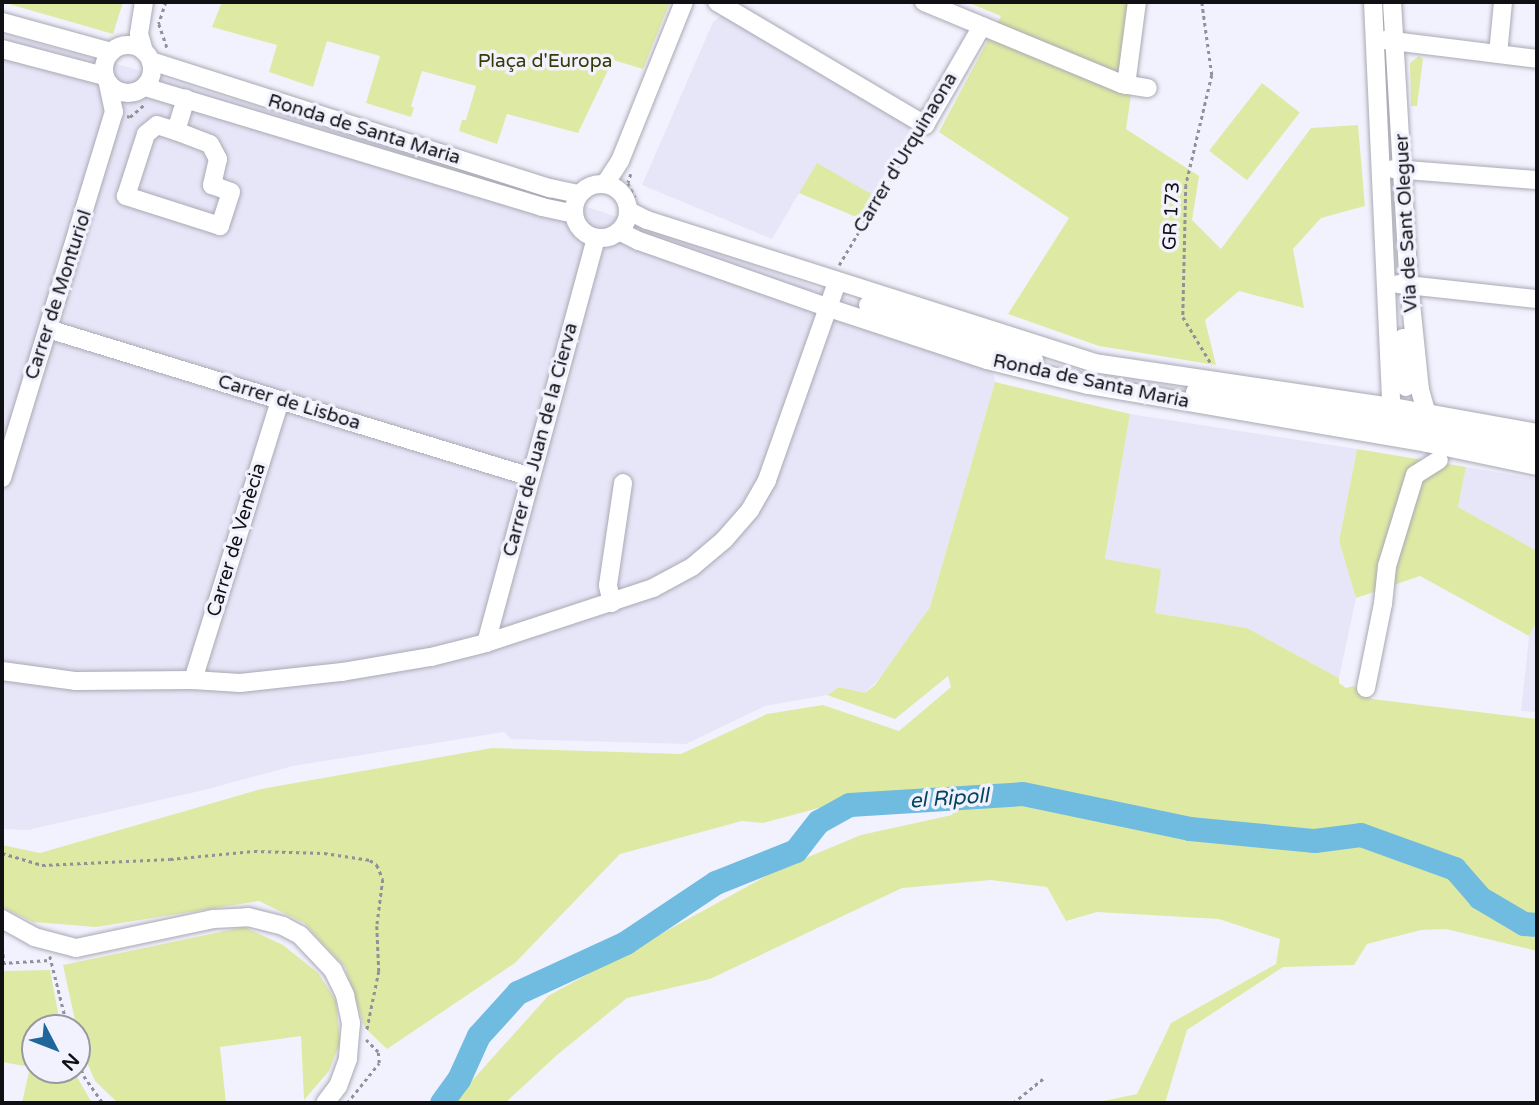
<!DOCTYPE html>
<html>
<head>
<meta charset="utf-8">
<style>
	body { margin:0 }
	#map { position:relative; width:1539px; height:1105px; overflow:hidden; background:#f2f2fe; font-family:"Varela Round",sans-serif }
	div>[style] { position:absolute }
	.built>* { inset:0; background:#e7e6f8 }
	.green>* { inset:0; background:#deeaa4; transform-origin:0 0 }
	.river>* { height:24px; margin:-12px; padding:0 12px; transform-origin:12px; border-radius:12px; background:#70bbe0 }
	.path>* { height:2.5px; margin-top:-1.25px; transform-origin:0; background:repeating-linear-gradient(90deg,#91919a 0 3.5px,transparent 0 7px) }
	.roads { filter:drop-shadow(0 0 2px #a9a9b4) drop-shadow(0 0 2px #a9a9b4) }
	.minor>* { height:18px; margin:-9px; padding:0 9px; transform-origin:9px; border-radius:9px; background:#fff }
	.minor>.ring { margin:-9px; padding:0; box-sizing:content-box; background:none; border:18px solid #fff; border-radius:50% }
	span { translate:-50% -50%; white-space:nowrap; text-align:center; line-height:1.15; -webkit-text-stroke:7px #f2f2fe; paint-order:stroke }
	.park-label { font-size:19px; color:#353c05 }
	.street-label { font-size:19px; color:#101014 }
	.water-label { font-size:21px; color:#03455f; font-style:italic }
	.frame { position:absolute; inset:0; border:4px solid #101014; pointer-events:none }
	.north { position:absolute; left:21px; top:1014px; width:70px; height:70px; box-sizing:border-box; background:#f2f2fe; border:2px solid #9898a0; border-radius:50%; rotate:132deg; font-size:19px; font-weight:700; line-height:28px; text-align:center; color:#101014 }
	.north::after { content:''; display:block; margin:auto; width:24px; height:32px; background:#1f669a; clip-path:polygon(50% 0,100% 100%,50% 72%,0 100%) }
</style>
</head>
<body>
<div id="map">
	<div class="built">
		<div style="clip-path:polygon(723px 14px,909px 125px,910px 130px,859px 218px,799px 193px,772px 239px,642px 185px,713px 22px)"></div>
		<div style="clip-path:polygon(2px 34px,128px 67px,603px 212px,987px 347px,995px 382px,930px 607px,890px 668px,865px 693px,839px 687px,827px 695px,765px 706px,686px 744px,511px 739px,504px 732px,293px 766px,204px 790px,28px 830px,2px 829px)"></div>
		<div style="clip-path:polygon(1130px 414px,1357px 449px,1339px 541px,1356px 598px,1339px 678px,1247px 628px,1155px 613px,1105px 560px)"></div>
		<div style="clip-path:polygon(1466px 467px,1537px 479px,1537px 551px,1458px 507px)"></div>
		<div style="clip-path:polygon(1537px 621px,1537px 712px,1521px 711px,1529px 636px)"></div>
	</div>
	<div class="green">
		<div style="clip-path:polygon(2px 2px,123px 2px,113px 34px)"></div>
		<div style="clip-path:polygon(222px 2px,670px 2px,643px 69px,613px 60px,578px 133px,507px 114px,497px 144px,459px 131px,462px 120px,466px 120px,476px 86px,422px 71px,411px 106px,414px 108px,411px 117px,366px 103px,380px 56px,327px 41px,313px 87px,269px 72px,277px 45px,212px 27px)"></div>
		<div style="clip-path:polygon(967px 2px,1145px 2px,1126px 129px,1199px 176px,1192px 220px,1221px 249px,1311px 128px,1358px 125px,1365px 206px,1321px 218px,1293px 249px,1304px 308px,1239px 291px,1205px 320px,1216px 365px,1099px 346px,1008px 314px,1069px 218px,939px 132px,1001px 16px)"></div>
		<div style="clip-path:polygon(1419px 56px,1423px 59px,1417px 106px,1411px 106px,1410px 63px)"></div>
		<div style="left:1262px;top:83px;width:48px;height:86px;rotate:38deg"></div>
		<div style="clip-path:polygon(817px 163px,873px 195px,859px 218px,799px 193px)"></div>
		<div style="clip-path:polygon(995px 382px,1130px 414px,1105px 559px,1161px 569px,1155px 613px,1247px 628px,1339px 678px,1339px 683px,1346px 688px,1354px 686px,1372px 699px,1537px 719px,1537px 951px,1446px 929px,1421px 930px,1367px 944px,1354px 965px,1283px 967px,1187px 1030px,1165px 1103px,1094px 1103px,1137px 1094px,1171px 1023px,1276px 964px,1280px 939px,1219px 919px,1097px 912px,1066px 921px,1047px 887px,991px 880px,902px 888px,710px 979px,627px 998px,557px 1055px,505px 1103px,452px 1103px,548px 996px,777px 870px,861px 835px,952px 815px,963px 793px,845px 801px,763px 823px,742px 821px,620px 854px,515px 963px,387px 1049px,365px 1028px,345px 967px,304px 923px,259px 901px,96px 927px,33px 922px,2px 907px,2px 845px,40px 853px,261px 789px,492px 748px,681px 754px,767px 714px,823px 705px,899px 731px,951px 687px,948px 676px,895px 719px,827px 695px,839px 687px,865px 693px,875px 685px,930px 607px)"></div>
		<div style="clip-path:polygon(1357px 449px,1466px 467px,1458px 507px,1537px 551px,1537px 621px,1529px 636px,1420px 576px,1356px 598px,1339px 541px)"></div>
		<div style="clip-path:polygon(244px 927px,283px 945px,318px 973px,336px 1001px,340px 1043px,329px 1071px,304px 1100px,301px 1036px,220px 1047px,226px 1103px,118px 1103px,95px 1081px,81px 1048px,63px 965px)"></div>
		<div style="clip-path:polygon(50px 970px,61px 1028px,35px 1028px,35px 1070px,73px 1070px,92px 1103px,22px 1103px,30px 1067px,2px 1062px,2px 971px)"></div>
	</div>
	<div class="river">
		<div style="left:442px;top:1103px;width:29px;rotate:-54deg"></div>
		<div style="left:459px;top:1080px;width:48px;rotate:-65.6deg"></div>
		<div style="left:479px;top:1036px;width:58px;rotate:-47.8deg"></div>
		<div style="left:518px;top:993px;width:119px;rotate:-24.8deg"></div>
		<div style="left:626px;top:943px;width:108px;rotate:-33.7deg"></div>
		<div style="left:716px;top:883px;width:86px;rotate:-21.8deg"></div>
		<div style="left:796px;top:851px;width:37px;rotate:-52deg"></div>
		<div style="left:819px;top:822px;width:35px;rotate:-29deg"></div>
		<div style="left:850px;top:805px;width:173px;rotate:-3.6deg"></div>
		<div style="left:1023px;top:794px;width:171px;rotate:11.8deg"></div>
		<div style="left:1190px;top:829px;width:126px;rotate:5.5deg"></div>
		<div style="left:1315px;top:841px;width:46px;rotate:-7.4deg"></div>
		<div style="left:1361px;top:835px;width:100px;rotate:19.9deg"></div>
		<div style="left:1455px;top:869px;width:38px;rotate:49deg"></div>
		<div style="left:1480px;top:898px;width:51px;rotate:30.6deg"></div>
		<div style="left:1524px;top:924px;width:13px;rotate:4deg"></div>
	</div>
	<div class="path">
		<div style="left:166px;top:2px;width:23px;rotate:108deg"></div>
		<div style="left:159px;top:24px;width:28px;rotate:71deg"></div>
		<div style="left:1202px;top:2px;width:74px;rotate:82.2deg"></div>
		<div style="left:1212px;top:75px;width:113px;rotate:103.3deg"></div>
		<div style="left:1186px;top:185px;width:132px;rotate:91.3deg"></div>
		<div style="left:1183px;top:317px;width:56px;rotate:58.9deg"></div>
		<div style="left:127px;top:116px;width:3px;rotate:18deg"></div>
		<div style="left:130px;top:117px;width:21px;rotate:-41deg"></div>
		<div style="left:631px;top:174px;width:9px;rotate:108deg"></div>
		<div style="left:628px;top:183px;width:16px;rotate:63deg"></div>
		<div style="left:839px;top:265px;width:150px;rotate:-59.2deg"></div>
		<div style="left:2px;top:853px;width:42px;rotate:16.7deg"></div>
		<div style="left:42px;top:865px;width:128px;rotate:-2.7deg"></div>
		<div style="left:170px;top:859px;width:84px;rotate:-5.4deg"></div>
		<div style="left:254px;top:851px;width:70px;rotate:1.6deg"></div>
		<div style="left:324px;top:853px;width:47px;rotate:8.7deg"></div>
		<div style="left:370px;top:860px;width:9px;rotate:36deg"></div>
		<div style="left:377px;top:865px;width:15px;rotate:67deg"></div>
		<div style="left:383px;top:879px;width:47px;rotate:97.3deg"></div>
		<div style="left:377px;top:926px;width:45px;rotate:87.5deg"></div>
		<div style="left:379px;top:971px;width:60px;rotate:101.5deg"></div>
		<div style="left:2px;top:940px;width:24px;rotate:85deg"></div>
		<div style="left:50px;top:956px;width:74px;rotate:76deg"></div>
		<div style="left:2px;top:963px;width:48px;rotate:-3.6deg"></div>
		<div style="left:77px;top:1056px;width:21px;rotate:71deg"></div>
		<div style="left:84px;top:1076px;width:33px;rotate:55deg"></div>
		<div style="left:347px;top:1103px;width:51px;rotate:-51.3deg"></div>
		<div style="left:379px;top:1063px;width:11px;rotate:-95deg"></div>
		<div style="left:378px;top:1052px;width:17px;rotate:-135deg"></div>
		<div style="left:1013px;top:1103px;width:40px;rotate:-39deg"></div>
	</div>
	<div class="roads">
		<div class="minor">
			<div style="left:144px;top:2px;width:32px;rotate:99deg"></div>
			<div style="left:139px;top:34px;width:18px;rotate:74deg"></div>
			<div style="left:717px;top:2px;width:242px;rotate:30.6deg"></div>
			<div style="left:925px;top:125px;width:114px;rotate:-60.1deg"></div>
			<div style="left:924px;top:2px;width:214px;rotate:22.5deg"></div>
			<div style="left:1122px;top:84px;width:26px;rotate:9deg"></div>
			<div style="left:1373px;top:2px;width:415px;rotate:87.4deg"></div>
			<div style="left:1392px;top:2px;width:283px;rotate:86.6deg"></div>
			<div style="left:1409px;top:284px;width:107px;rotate:84.1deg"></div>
			<div style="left:1420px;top:390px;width:32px;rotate:74deg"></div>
			<div style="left:1429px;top:421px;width:22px;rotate:95deg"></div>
			<div style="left:2px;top:22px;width:113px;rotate:15.4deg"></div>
			<div style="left:1385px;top:40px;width:153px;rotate:7.1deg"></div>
			<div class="ring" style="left:104px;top:45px;width:30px;height:30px"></div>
			<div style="left:2px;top:49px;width:106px;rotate:14.8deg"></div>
			<div style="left:1498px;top:54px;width:52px;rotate:-84.5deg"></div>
			<div style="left:151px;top:61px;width:419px;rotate:17.7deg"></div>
			<div style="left:550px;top:188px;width:30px;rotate:12deg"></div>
			<div style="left:1126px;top:85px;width:84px;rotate:-82.5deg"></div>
			<div style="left:145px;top:87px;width:415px;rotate:16.8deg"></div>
			<div style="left:542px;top:207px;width:33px;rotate:12deg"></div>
			<div style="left:176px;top:131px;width:36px;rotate:21deg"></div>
			<div style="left:210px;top:144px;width:17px;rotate:62deg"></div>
			<div style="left:218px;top:159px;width:27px;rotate:103deg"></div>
			<div style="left:212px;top:185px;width:20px;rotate:20deg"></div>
			<div style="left:231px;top:192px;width:36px;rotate:108deg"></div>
			<div style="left:220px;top:226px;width:99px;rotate:-162.3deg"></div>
			<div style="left:126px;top:196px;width:65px;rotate:-72.1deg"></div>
			<div style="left:146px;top:134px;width:14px;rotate:-39deg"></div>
			<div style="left:157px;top:125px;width:20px;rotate:18deg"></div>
			<div style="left:176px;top:131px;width:34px;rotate:-73deg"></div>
			<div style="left:1393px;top:169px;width:144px;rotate:4.4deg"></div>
			<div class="ring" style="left:574px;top:184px;width:36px;height:36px"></div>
			<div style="left:605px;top:184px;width:27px;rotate:-57deg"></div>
			<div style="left:620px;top:161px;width:171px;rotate:-68.1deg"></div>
			<div style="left:629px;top:211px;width:20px;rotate:27deg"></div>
			<div style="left:647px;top:220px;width:469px;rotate:17.7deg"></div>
			<div style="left:1094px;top:363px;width:302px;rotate:8.4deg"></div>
			<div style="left:1393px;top:407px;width:146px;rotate:10.2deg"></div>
			<div style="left:619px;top:231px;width:22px;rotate:27deg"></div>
			<div style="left:639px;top:241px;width:201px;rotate:19.4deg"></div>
			<div style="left:829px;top:308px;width:166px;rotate:18.2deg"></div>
			<div style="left:987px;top:360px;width:104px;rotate:13.9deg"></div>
			<div style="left:1088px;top:385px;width:344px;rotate:9.7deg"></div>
			<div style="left:1427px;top:443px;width:112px;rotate:11.8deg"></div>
			<div style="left:1398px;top:284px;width:140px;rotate:6.2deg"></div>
			<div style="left:868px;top:305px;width:126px;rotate:19.4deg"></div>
			<div style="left:987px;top:347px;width:49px;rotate:15.5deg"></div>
			<div style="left:48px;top:329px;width:505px;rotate:17.04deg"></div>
			<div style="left:1403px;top:338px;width:49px;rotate:86.5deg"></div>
			<div style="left:1195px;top:392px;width:189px;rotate:9.1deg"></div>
			<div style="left:1395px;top:424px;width:27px;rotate:10deg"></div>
			<div style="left:1435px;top:432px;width:103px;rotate:9.5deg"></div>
			<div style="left:2px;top:478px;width:383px;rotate:-73deg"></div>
			<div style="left:114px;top:112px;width:29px;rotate:-102deg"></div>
			<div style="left:612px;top:603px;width:18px;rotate:-103deg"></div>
			<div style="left:608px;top:585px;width:103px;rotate:-81.6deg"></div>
			<div style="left:486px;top:643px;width:420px;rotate:-74.8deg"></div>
			<div style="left:2px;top:671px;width:75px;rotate:7.7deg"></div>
			<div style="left:76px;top:681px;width:117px;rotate:-0.5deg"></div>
			<div style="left:193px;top:680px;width:47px;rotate:3.7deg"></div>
			<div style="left:240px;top:683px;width:103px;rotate:-6.2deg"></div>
			<div style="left:342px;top:672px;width:90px;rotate:-9.6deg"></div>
			<div style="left:431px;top:657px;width:57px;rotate:-14.3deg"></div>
			<div style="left:486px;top:643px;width:176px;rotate:-18.2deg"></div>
			<div style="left:653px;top:588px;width:44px;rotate:-28.3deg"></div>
			<div style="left:692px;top:567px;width:42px;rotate:-40.2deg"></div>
			<div style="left:724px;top:540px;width:40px;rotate:-49deg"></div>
			<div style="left:750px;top:510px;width:34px;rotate:-60deg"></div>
			<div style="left:767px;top:480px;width:210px;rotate:-70.5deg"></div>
			<div style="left:193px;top:680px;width:293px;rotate:-72.7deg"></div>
			<div style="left:1366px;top:688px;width:86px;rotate:-78.6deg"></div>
			<div style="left:1383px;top:604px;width:38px;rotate:-84deg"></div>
			<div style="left:1387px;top:566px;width:95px;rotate:-72.9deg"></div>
			<div style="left:1415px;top:475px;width:28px;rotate:-32deg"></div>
			<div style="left:2px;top:919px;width:37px;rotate:29deg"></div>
			<div style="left:34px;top:937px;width:43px;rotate:14.7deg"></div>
			<div style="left:76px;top:948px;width:141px;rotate:-11.9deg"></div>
			<div style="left:214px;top:919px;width:34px;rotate:-3deg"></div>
			<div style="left:248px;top:917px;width:36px;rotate:14deg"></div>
			<div style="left:283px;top:926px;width:19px;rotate:28deg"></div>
			<div style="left:300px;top:935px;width:48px;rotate:46.7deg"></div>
			<div style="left:333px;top:970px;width:28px;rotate:64deg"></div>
			<div style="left:345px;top:995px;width:29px;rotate:78deg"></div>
			<div style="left:351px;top:1023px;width:36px;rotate:95deg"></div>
			<div style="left:348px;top:1059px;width:29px;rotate:110deg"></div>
			<div style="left:338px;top:1086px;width:21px;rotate:127deg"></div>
		</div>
	</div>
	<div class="park-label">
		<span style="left:545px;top:62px">Plaça d'Europa</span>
	</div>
	<div class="street-label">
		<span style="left:364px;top:130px;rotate:17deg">Ronda de Santa Maria</span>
		<span style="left:906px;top:153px;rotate:-59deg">Carrer d'Urquinaona</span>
		<span style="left:1172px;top:216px;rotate:-87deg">GR 173</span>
		<span style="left:1407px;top:223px;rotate:-93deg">Via de Sant Oleguer</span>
		<span style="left:59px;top:295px;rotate:-72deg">Carrer de Monturiol</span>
		<span style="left:1091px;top:382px;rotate:12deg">Ronda de Santa Maria</span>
		<span style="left:289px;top:403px;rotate:17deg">Carrer de Lisboa</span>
		<span style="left:541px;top:440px;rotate:-75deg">Carrer de Juan de la Cierva</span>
		<span style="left:237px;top:540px;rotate:-73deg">Carrer de Venècia</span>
	</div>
	<div class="water-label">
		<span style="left:949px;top:799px;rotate:-4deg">el Ripoll</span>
	</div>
	<div class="frame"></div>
	<div class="north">N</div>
</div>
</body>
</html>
